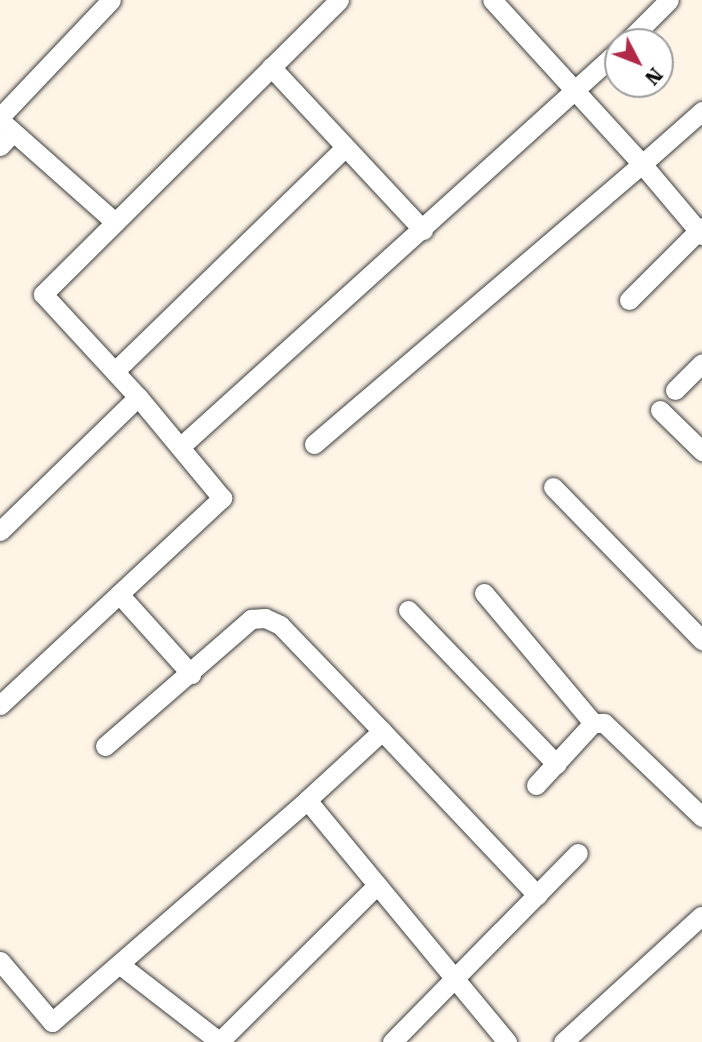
<!DOCTYPE html>
<html>
<head>
<meta charset="utf-8">
<style>
	body { margin:0 }
	#map { position:relative; width:702px; height:1042px; overflow:hidden; background:#fef5e7; font-family:"Roboto Serif",serif }
	div>[style] { position:absolute }
	.roads { filter:drop-shadow(0 0 2px #3d3d3d) drop-shadow(0 0 2px #3d3d3d) }
	.minor>* { height:19px; margin:-9.5px; padding:0 9.5px; transform-origin:9.5px; border-radius:9.5px; background:#fff }
	span { translate:-50% -50%; white-space:nowrap; text-align:center; line-height:1.15; -webkit-text-stroke:7px #fff; paint-order:stroke }
	.north { position:absolute; left:604px; top:28px; width:70px; height:70px; box-sizing:border-box; background:#fff; border:2px solid #9d9d9d; border-radius:50%; rotate:132deg; font-size:19px; font-weight:700; line-height:28px; text-align:center; color:#0a0a0a }
	.north::after { content:''; display:block; margin:auto; width:24px; height:32px; background:#b22948; clip-path:polygon(50% 0,100% 100%,50% 72%,0 100%) }
</style>
</head>
<body>
<div id="map">
	<div class="roads">
		<div class="minor">
			<div style="left:627px;top:42px;width:59px;rotate:-45deg"></div>
			<div style="left:271px;top:67px;width:223px;rotate:47deg"></div>
			<div style="left:702px;top:111px;width:80px;rotate:138.5deg"></div>
			<div style="left:642px;top:164px;width:93px;rotate:49.8deg"></div>
			<div style="left:0;top:117px;width:161px;rotate:-46.5deg"></div>
			<div style="left:0;top:120px;width:154px;rotate:41.6deg"></div>
			<div style="left:0;top:146px;width:19px;rotate:-47deg"></div>
			<div style="left:629px;top:300px;width:103px;rotate:-45deg"></div>
			<div style="left:115px;top:371px;width:321px;rotate:-44.2deg"></div>
			<div style="left:675px;top:390px;width:38px;rotate:-45deg"></div>
			<div style="left:660px;top:410px;width:59px;rotate:44.3deg"></div>
			<div style="left:314px;top:444px;width:431px;rotate:-40.5deg"></div>
			<div style="left:642px;top:164px;width:222px;rotate:-132.4deg"></div>
			<div style="left:180px;top:447px;width:590px;rotate:-42.12deg"></div>
			<div style="left:553px;top:487px;width:214px;rotate:45.8deg"></div>
			<div style="left:0;top:531px;width:192px;rotate:-44.2deg"></div>
			<div style="left:484px;top:593px;width:170px;rotate:50deg"></div>
			<div style="left:119px;top:594px;width:108px;rotate:48deg"></div>
			<div style="left:408px;top:610px;width:214px;rotate:46.1deg"></div>
			<div style="left:0;top:705px;width:304px;rotate:-43deg"></div>
			<div style="left:222px;top:498px;width:131px;rotate:-129.7deg"></div>
			<div style="left:138px;top:397px;width:140px;rotate:-132.7deg"></div>
			<div style="left:43px;top:294px;width:417px;rotate:-44.8deg"></div>
			<div style="left:105px;top:746px;width:194px;rotate:-41deg"></div>
			<div style="left:251px;top:619px;width:14px;rotate:-4deg"></div>
			<div style="left:265px;top:618px;width:17px;rotate:25deg"></div>
			<div style="left:280px;top:625px;width:147px;rotate:46.1deg"></div>
			<div style="left:536px;top:785px;width:84px;rotate:-47.4deg"></div>
			<div style="left:593px;top:723px;width:11px"></div>
			<div style="left:604px;top:723px;width:136px;rotate:43.8deg"></div>
			<div style="left:307px;top:800px;width:102px;rotate:-42.6deg"></div>
			<div style="left:382px;top:731px;width:226px;rotate:46.6deg"></div>
			<div style="left:0;top:961px;width:80px;rotate:49.6deg"></div>
			<div style="left:52px;top:1022px;width:338px;rotate:-41deg"></div>
			<div style="left:307px;top:800px;width:314px;rotate:50.4deg"></div>
			<div style="left:119px;top:964px;width:128px;rotate:37.7deg"></div>
			<div style="left:219px;top:1042px;width:223px;rotate:-44.8deg"></div>
			<div style="left:392px;top:1042px;width:265px;rotate:-45.5deg"></div>
			<div style="left:563px;top:1042px;width:187px;rotate:-42.4deg"></div>
		</div>
	</div>
	<div class="north">N</div>
</div>
</body>
</html>
